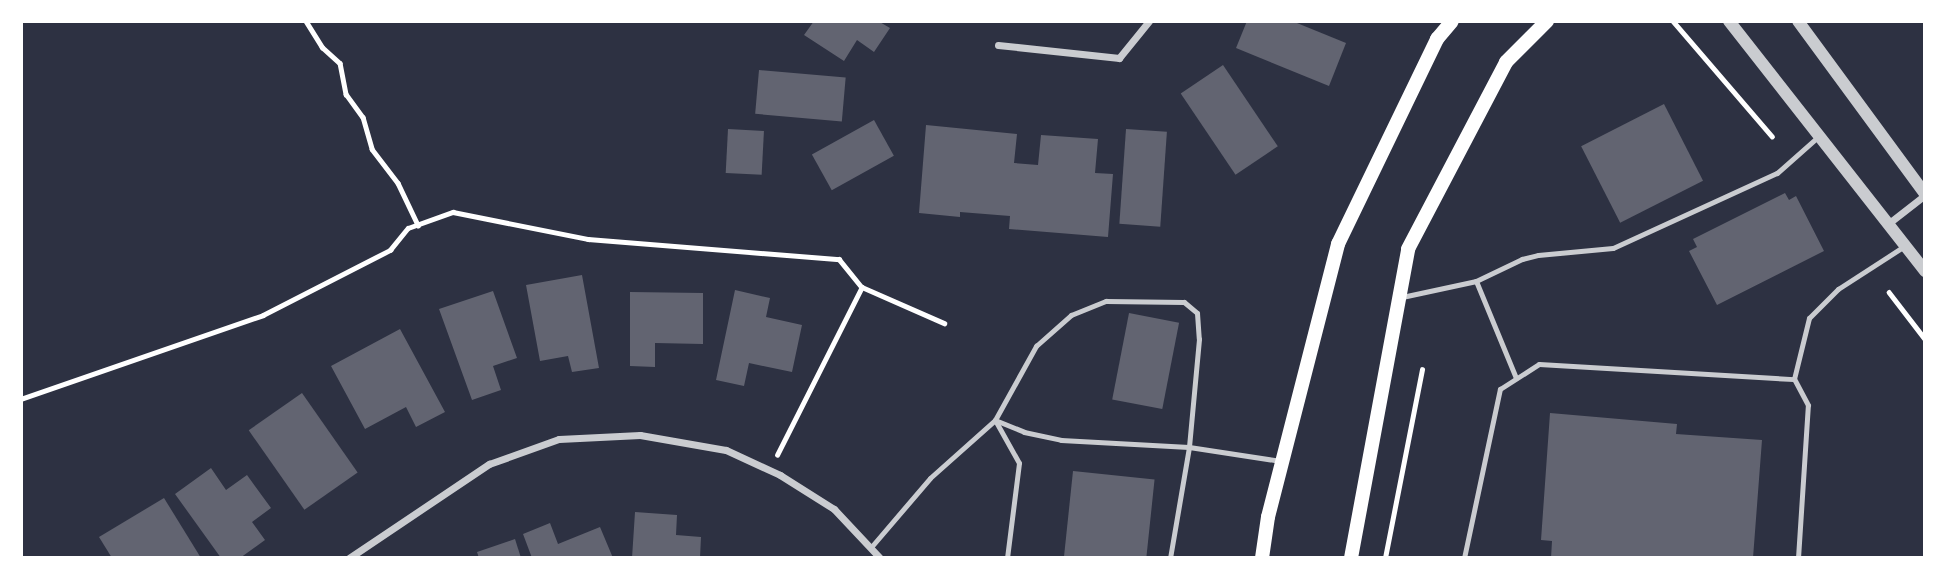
<!DOCTYPE html>
<html>
<head>
<meta charset="utf-8">
<style>
	body { margin:0 }
	#map { position:relative; width:1946px; height:579px; overflow:hidden; background:#2d3142; font-family:"Open Sans",sans-serif }
	div>[style] { position:absolute }
	.building>* { inset:0; background:#626471; transform-origin:0 0 }
	.path>* { height:4.5px; margin:-2.25px; padding:0 2.25px; transform-origin:2.25px; border-radius:2.25px; background:#fff }
	.service>* { height:5px; margin:-2.5px; padding:0 2.5px; transform-origin:2.5px; border-radius:2.5px; background:#caccd0 }
	.minor>* { height:7px; margin:-3.5px; padding:0 3.5px; transform-origin:3.5px; border-radius:3.5px; background:#caccd0 }
	.tertiary>* { height:12px; margin:-6px; padding:0 6px; transform-origin:6px; border-radius:6px; background:#caccd0 }
	.secondary>* { height:14px; margin:-7px; padding:0 7px; transform-origin:7px; border-radius:7px; background:#fff }
	span { translate:-50% -50%; white-space:nowrap; text-align:center; line-height:1.15; -webkit-text-stroke:7px #fff; paint-order:stroke }
	.frame { position:absolute; inset:0; border:23px solid #fff; pointer-events:none }
</style>
</head>
<body>
<div id="map">
	<div class="building">
		<div style="clip-path:polygon(814px 21px,878px 21px,890px 28px,874px 52px,857px 40px,844px 61px,804px 35px)"></div>
		<div style="clip-path:polygon(1247px 21px,1292px 21px,1346px 43px,1329px 86px,1236px 48px)"></div>
		<div style="left:1223px;top:65px;width:98px;height:51px;rotate:56deg"></div>
		<div style="left:759px;top:70px;width:87px;height:44px;rotate:5deg"></div>
		<div style="left:1664px;top:104px;width:86px;height:93px;rotate:63deg"></div>
		<div style="left:874px;top:120px;width:41px;height:71px;rotate:61deg"></div>
		<div style="clip-path:polygon(926px 125px,1017px 134px,1014px 163px,1038px 165px,1041px 135px,1098px 139px,1095px 173px,1113px 174px,1108px 237px,1009px 229px,1010px 216px,960px 212px,960px 217px,919px 213px)"></div>
		<div style="left:728px;top:129px;width:36px;height:44px;rotate:3deg"></div>
		<div style="left:1126px;top:129px;width:41px;height:95px;rotate:4deg"></div>
		<div style="clip-path:polygon(1785px 193px,1789px 200px,1796px 196px,1824px 251px,1717px 305px,1689px 251px,1697px 247px,1693px 239px)"></div>
		<div style="clip-path:polygon(582px 275px,599px 368px,572px 372px,568px 356px,540px 361px,526px 285px)"></div>
		<div style="clip-path:polygon(735px 290px,770px 298px,766px 317px,802px 325px,792px 372px,749px 363px,744px 386px,716px 380px)"></div>
		<div style="clip-path:polygon(493px 291px,517px 358px,493px 366px,501px 390px,472px 400px,439px 309px)"></div>
		<div style="clip-path:polygon(630px 292px,703px 293px,703px 344px,655px 343px,655px 367px,630px 366px)"></div>
		<div style="left:1129px;top:313px;width:51px;height:88px;rotate:11deg"></div>
		<div style="clip-path:polygon(400px 329px,445px 412px,416px 427px,406px 407px,365px 429px,331px 366px)"></div>
		<div style="left:302px;top:393px;width:97px;height:65px;rotate:55deg"></div>
		<div style="clip-path:polygon(1550px 413px,1677px 424px,1676px 434px,1762px 440px,1753px 558px,1551px 558px,1552px 541px,1541px 540px)"></div>
		<div style="clip-path:polygon(211px 468px,226px 490px,247px 475px,271px 508px,252px 522px,265px 540px,240px 558px,221px 558px,175px 494px)"></div>
		<div style="left:1073px;top:471px;width:82px;height:88px;rotate:6deg"></div>
		<div style="clip-path:polygon(164px 498px,201px 558px,112px 558px,99px 537px)"></div>
		<div style="clip-path:polygon(635px 512px,677px 515px,676px 535px,701px 537px,700px 558px,632px 558px)"></div>
		<div style="clip-path:polygon(550px 523px,558px 544px,600px 527px,613px 558px,532px 558px,523px 534px)"></div>
		<div style="clip-path:polygon(515px 539px,521px 558px,479px 558px,477px 552px)"></div>
	</div>
	<div class="path">
		<div style="left:306px;top:21px;width:31px;rotate:58deg"></div>
		<div style="left:322px;top:47px;width:24px;rotate:42deg"></div>
		<div style="left:340px;top:63px;width:32px;rotate:79deg"></div>
		<div style="left:346px;top:94px;width:29px;rotate:54deg"></div>
		<div style="left:363px;top:117px;width:33px;rotate:74deg"></div>
		<div style="left:372px;top:149px;width:43px;rotate:52.6deg"></div>
		<div style="left:398px;top:183px;width:47px;rotate:64.5deg"></div>
		<div style="left:1673px;top:21px;width:152px;rotate:49.3deg"></div>
		<div style="left:1889px;top:292px;width:59px;rotate:52.5deg"></div>
		<div style="left:21px;top:399px;width:256px;rotate:-19.1deg"></div>
		<div style="left:263px;top:315px;width:143px;rotate:-27.1deg"></div>
		<div style="left:390px;top:250px;width:28px;rotate:-51deg"></div>
		<div style="left:408px;top:228px;width:48px;rotate:-19.6deg"></div>
		<div style="left:453px;top:212px;width:138px;rotate:11.3deg"></div>
		<div style="left:588px;top:239px;width:252px;rotate:4.6deg"></div>
		<div style="left:839px;top:259px;width:36px;rotate:51deg"></div>
		<div style="left:862px;top:287px;width:90px;rotate:23.7deg"></div>
		<div style="left:777px;top:455px;width:188px;rotate:-63.2deg"></div>
		<div style="left:1385px;top:558px;width:192px;rotate:-78.9deg"></div>
	</div>
	<div class="service">
		<div style="left:1476px;top:281px;width:105px;rotate:67.6deg"></div>
		<div style="left:1402px;top:297px;width:76px;rotate:-12.2deg"></div>
		<div style="left:1476px;top:281px;width:51px;rotate:-25.6deg"></div>
		<div style="left:1522px;top:259px;width:16px;rotate:-14deg"></div>
		<div style="left:1538px;top:255px;width:75px;rotate:-5.3deg"></div>
		<div style="left:1613px;top:248px;width:180px;rotate:-24.6deg"></div>
		<div style="left:1777px;top:173px;width:56px;rotate:-41.4deg"></div>
		<div style="left:995px;top:420px;width:31px;rotate:22deg"></div>
		<div style="left:1024px;top:432px;width:38px;rotate:12deg"></div>
		<div style="left:1061px;top:440px;width:128px;rotate:3.1deg"></div>
		<div style="left:1189px;top:447px;width:113px;rotate:99.7deg"></div>
		<div style="left:995px;top:420px;width:49px;rotate:60.8deg"></div>
		<div style="left:1019px;top:463px;width:96px;rotate:97.2deg"></div>
		<div style="left:872px;top:546px;width:89px;rotate:-49.5deg"></div>
		<div style="left:930px;top:478px;width:87px;rotate:-41.7deg"></div>
		<div style="left:995px;top:420px;width:85px;rotate:-61deg"></div>
		<div style="left:1036px;top:346px;width:47px;rotate:-41.5deg"></div>
		<div style="left:1071px;top:315px;width:38px;rotate:-22deg"></div>
		<div style="left:1106px;top:301px;width:78px;rotate:0.7deg"></div>
		<div style="left:1184px;top:302px;width:17px;rotate:40deg"></div>
		<div style="left:1197px;top:313px;width:26px;rotate:86deg"></div>
		<div style="left:1199px;top:339px;width:108px;rotate:95.3deg"></div>
		<div style="left:1189px;top:447px;width:93px;rotate:8.7deg"></div>
		<div style="left:1464px;top:558px;width:173px;rotate:-78deg"></div>
		<div style="left:1500px;top:389px;width:46px;rotate:-32.7deg"></div>
		<div style="left:1539px;top:364px;width:255px;rotate:3.4deg"></div>
		<div style="left:1798px;top:558px;width:153px;rotate:-86.3deg"></div>
		<div style="left:1808px;top:405px;width:30px;rotate:-118deg"></div>
		<div style="left:1794px;top:379px;width:63px;rotate:-76.2deg"></div>
		<div style="left:1809px;top:318px;width:41px;rotate:-45deg"></div>
		<div style="left:1838px;top:289px;width:77px;rotate:-32.9deg"></div>
	</div>
	<div class="minor">
		<div style="left:998px;top:45px;width:122px;rotate:6.1deg"></div>
		<div style="left:1119px;top:58px;width:48px;rotate:-51deg"></div>
		<div style="left:1889px;top:223px;width:46px;rotate:-37.9deg"></div>
		<div style="left:349px;top:558px;width:169px;rotate:-33.9deg"></div>
		<div style="left:489px;top:464px;width:74px;rotate:-19.7deg"></div>
		<div style="left:559px;top:439px;width:81px;rotate:-2.8deg"></div>
		<div style="left:640px;top:435px;width:87px;rotate:9.9deg"></div>
		<div style="left:726px;top:450px;width:60px;rotate:24.8deg"></div>
		<div style="left:780px;top:475px;width:64px;rotate:32.2deg"></div>
		<div style="left:834px;top:509px;width:67px;rotate:46.8deg"></div>
	</div>
	<div class="tertiary">
		<div style="left:1729px;top:21px;width:318px;rotate:51.9deg"></div>
		<div style="left:1798px;top:21px;width:215px;rotate:53.7deg"></div>
	</div>
	<div class="secondary">
		<div style="left:1262px;top:558px;width:41px;rotate:-81.7deg"></div>
		<div style="left:1268px;top:517px;width:282px;rotate:-75.6deg"></div>
		<div style="left:1338px;top:244px;width:228px;rotate:-64.2deg"></div>
		<div style="left:1437px;top:39px;width:23px;rotate:-50deg"></div>
		<div style="left:1351px;top:558px;width:314px;rotate:-79.5deg"></div>
		<div style="left:1408px;top:249px;width:211px;rotate:-62.3deg"></div>
		<div style="left:1506px;top:62px;width:58px;rotate:-45deg"></div>
	</div>
	<div class="frame"></div>
</div>
</body>
</html>
